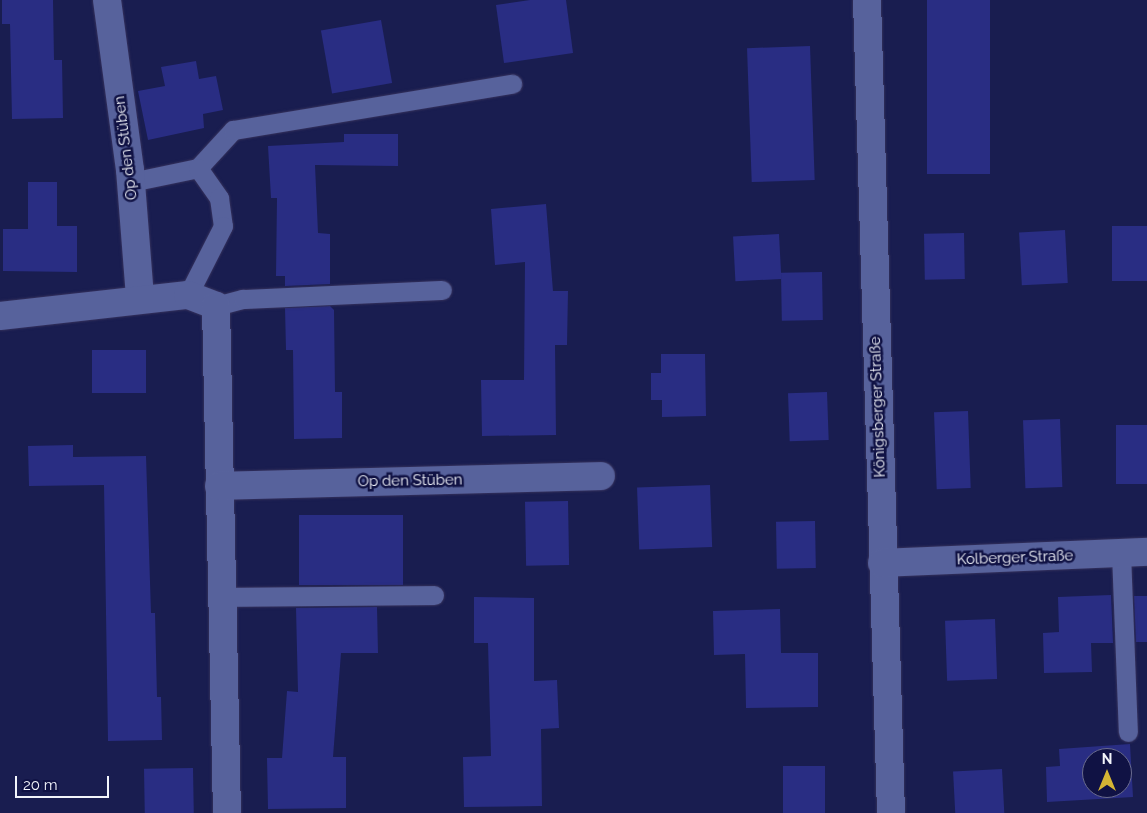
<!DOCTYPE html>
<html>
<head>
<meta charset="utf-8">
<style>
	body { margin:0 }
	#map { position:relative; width:1147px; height:813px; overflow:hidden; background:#191d50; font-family:Raleway,sans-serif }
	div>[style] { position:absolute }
	.building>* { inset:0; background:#292d83; transform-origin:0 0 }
	.roads { filter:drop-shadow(0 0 1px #36325c) drop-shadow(0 0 1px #36325c) }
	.service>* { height:19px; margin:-9.5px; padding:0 9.5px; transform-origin:9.5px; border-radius:9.5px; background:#57629c }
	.minor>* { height:28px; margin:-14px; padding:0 14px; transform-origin:14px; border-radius:14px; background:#57629c }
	span { translate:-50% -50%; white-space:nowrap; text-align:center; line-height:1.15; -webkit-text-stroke:5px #101244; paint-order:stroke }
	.street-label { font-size:15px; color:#f2f4fb }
	.north { position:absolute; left:1082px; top:748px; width:50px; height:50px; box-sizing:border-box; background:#101244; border:1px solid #6a6c8d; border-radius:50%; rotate:0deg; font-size:14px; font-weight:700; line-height:20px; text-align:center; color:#f2f4fb }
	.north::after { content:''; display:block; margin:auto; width:18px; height:22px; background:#d5b534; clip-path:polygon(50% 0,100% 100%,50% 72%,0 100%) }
	.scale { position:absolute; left:15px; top:776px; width:94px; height:22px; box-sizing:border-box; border:2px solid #f2f4fb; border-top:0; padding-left:6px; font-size:15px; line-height:18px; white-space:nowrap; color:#f2f4fb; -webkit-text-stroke:4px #101244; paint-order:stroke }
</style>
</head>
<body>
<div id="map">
	<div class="building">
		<div style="clip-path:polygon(2px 0,53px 0,54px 60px,62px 60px,63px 118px,12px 119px,10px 24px,2px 24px)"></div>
		<div style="clip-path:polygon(530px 0,566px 0,573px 53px,504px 63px,496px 5px)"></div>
		<div style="left:927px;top:0;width:63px;height:174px"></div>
		<div style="left:381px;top:20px;width:64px;height:61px;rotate:80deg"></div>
		<div style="left:810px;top:46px;width:134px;height:63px;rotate:88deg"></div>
		<div style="clip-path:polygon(196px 61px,199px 79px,216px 76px,223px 110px,203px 114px,204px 128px,148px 140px,138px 91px,165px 86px,161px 67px)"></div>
		<div style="clip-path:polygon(344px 134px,398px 134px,398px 166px,315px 165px,318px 233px,330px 234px,330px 284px,285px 286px,285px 276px,276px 276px,277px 198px,271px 198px,268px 146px,344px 142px)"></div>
		<div style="clip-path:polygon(28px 182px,57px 182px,57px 226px,77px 226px,77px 272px,3px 271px,3px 229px,28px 229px)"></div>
		<div style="clip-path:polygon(546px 204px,553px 291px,568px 291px,567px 345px,555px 345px,556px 435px,482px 436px,481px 380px,524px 380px,525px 262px,495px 265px,491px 209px)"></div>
		<div style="left:1147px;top:226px;width:55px;height:35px;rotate:90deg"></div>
		<div style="left:1065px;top:230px;width:53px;height:46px;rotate:87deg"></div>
		<div style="left:964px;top:233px;width:46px;height:40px;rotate:89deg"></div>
		<div style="left:779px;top:234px;width:45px;height:46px;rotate:87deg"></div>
		<div style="left:822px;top:272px;width:48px;height:41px;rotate:89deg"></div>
		<div style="clip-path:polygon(330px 306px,334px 310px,335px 392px,342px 392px,342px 438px,294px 439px,293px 350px,286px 350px,285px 308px)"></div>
		<div style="left:92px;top:350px;width:54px;height:43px"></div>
		<div style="clip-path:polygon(661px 354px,705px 354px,706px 416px,662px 417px,662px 400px,651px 400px,651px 373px,661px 373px)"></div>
		<div style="left:827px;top:392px;width:48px;height:39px;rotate:88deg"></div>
		<div style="left:968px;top:411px;width:77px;height:34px;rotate:88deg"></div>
		<div style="left:1060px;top:419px;width:68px;height:37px;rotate:88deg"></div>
		<div style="left:1147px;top:425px;width:59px;height:31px;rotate:90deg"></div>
		<div style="clip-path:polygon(73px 445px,73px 457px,146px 456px,151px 613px,155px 613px,157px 697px,161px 697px,162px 740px,108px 741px,104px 485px,29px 486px,28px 446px)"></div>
		<div style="left:710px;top:485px;width:62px;height:73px;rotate:88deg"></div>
		<div style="left:568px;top:501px;width:64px;height:43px;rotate:89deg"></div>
		<div style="left:299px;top:515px;width:104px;height:70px"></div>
		<div style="left:815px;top:521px;width:47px;height:39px;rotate:89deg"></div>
		<div style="clip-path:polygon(1111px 595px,1113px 643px,1091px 643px,1092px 672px,1044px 673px,1043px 633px,1059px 632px,1058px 597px)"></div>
		<div style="clip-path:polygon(1134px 596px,1147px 596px,1147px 642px,1136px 642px)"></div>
		<div style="clip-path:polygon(474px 597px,534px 598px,534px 681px,557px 680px,559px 728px,541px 729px,542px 806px,464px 807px,463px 757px,491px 756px,488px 643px,474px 643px)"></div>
		<div style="clip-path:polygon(377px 607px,378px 653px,341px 653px,333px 757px,346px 757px,346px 808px,268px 809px,267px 758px,282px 758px,287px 691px,298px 692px,296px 608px)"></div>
		<div style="clip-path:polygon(780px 609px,781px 653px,818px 653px,818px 707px,746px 708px,745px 654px,714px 655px,713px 611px)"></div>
		<div style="left:995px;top:619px;width:60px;height:50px;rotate:88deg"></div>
		<div style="clip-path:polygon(evenodd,1130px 744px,1133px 797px,1047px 802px,1046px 767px,1060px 766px,1059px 749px,1130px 744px,1092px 758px,1122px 758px,1122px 788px,1092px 788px,1092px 758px)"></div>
		<div style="left:783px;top:766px;width:42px;height:47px"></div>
		<div style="left:193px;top:768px;width:45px;height:49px;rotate:89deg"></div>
		<div style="left:1002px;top:769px;width:44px;height:49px;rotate:87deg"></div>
	</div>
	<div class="roads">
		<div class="service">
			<div style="left:198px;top:168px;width:52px;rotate:-47.4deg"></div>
			<div style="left:233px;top:130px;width:283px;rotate:-9.4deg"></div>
			<div style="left:131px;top:182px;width:68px;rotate:-11.8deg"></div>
			<div style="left:198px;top:168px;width:37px;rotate:55deg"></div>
			<div style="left:219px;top:198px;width:28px;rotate:82deg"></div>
			<div style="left:223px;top:226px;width:77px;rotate:116.9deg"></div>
			<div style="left:216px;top:306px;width:28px;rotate:-15deg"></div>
			<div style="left:243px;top:299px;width:199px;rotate:-2.6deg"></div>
			<div style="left:1121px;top:553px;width:179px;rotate:87.8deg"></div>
			<div style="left:222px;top:597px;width:212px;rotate:-0.5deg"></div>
		</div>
		<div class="minor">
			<div style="left:107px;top:0;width:172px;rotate:82.3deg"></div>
			<div style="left:130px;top:170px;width:127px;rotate:85.5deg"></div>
			<div style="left:867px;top:0;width:813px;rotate:88.31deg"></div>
			<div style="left:0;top:316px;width:189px;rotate:-6.4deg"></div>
			<div style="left:188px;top:295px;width:30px;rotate:21deg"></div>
			<div style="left:216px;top:306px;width:507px;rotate:88.76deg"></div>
			<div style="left:219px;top:486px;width:382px;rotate:-1.5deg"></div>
			<div style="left:882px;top:563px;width:265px;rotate:-2.4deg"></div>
		</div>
	</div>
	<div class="street-label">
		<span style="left:126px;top:148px;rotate:-97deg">Op den Stüben</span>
		<span style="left:878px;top:407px;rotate:-92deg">Königsberger Straße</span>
		<span style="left:410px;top:481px;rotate:-1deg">Op den Stüben</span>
		<span style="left:1015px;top:558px;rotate:-2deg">Kolberger Straße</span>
	</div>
	<div class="north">N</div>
	<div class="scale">20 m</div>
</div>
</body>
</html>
